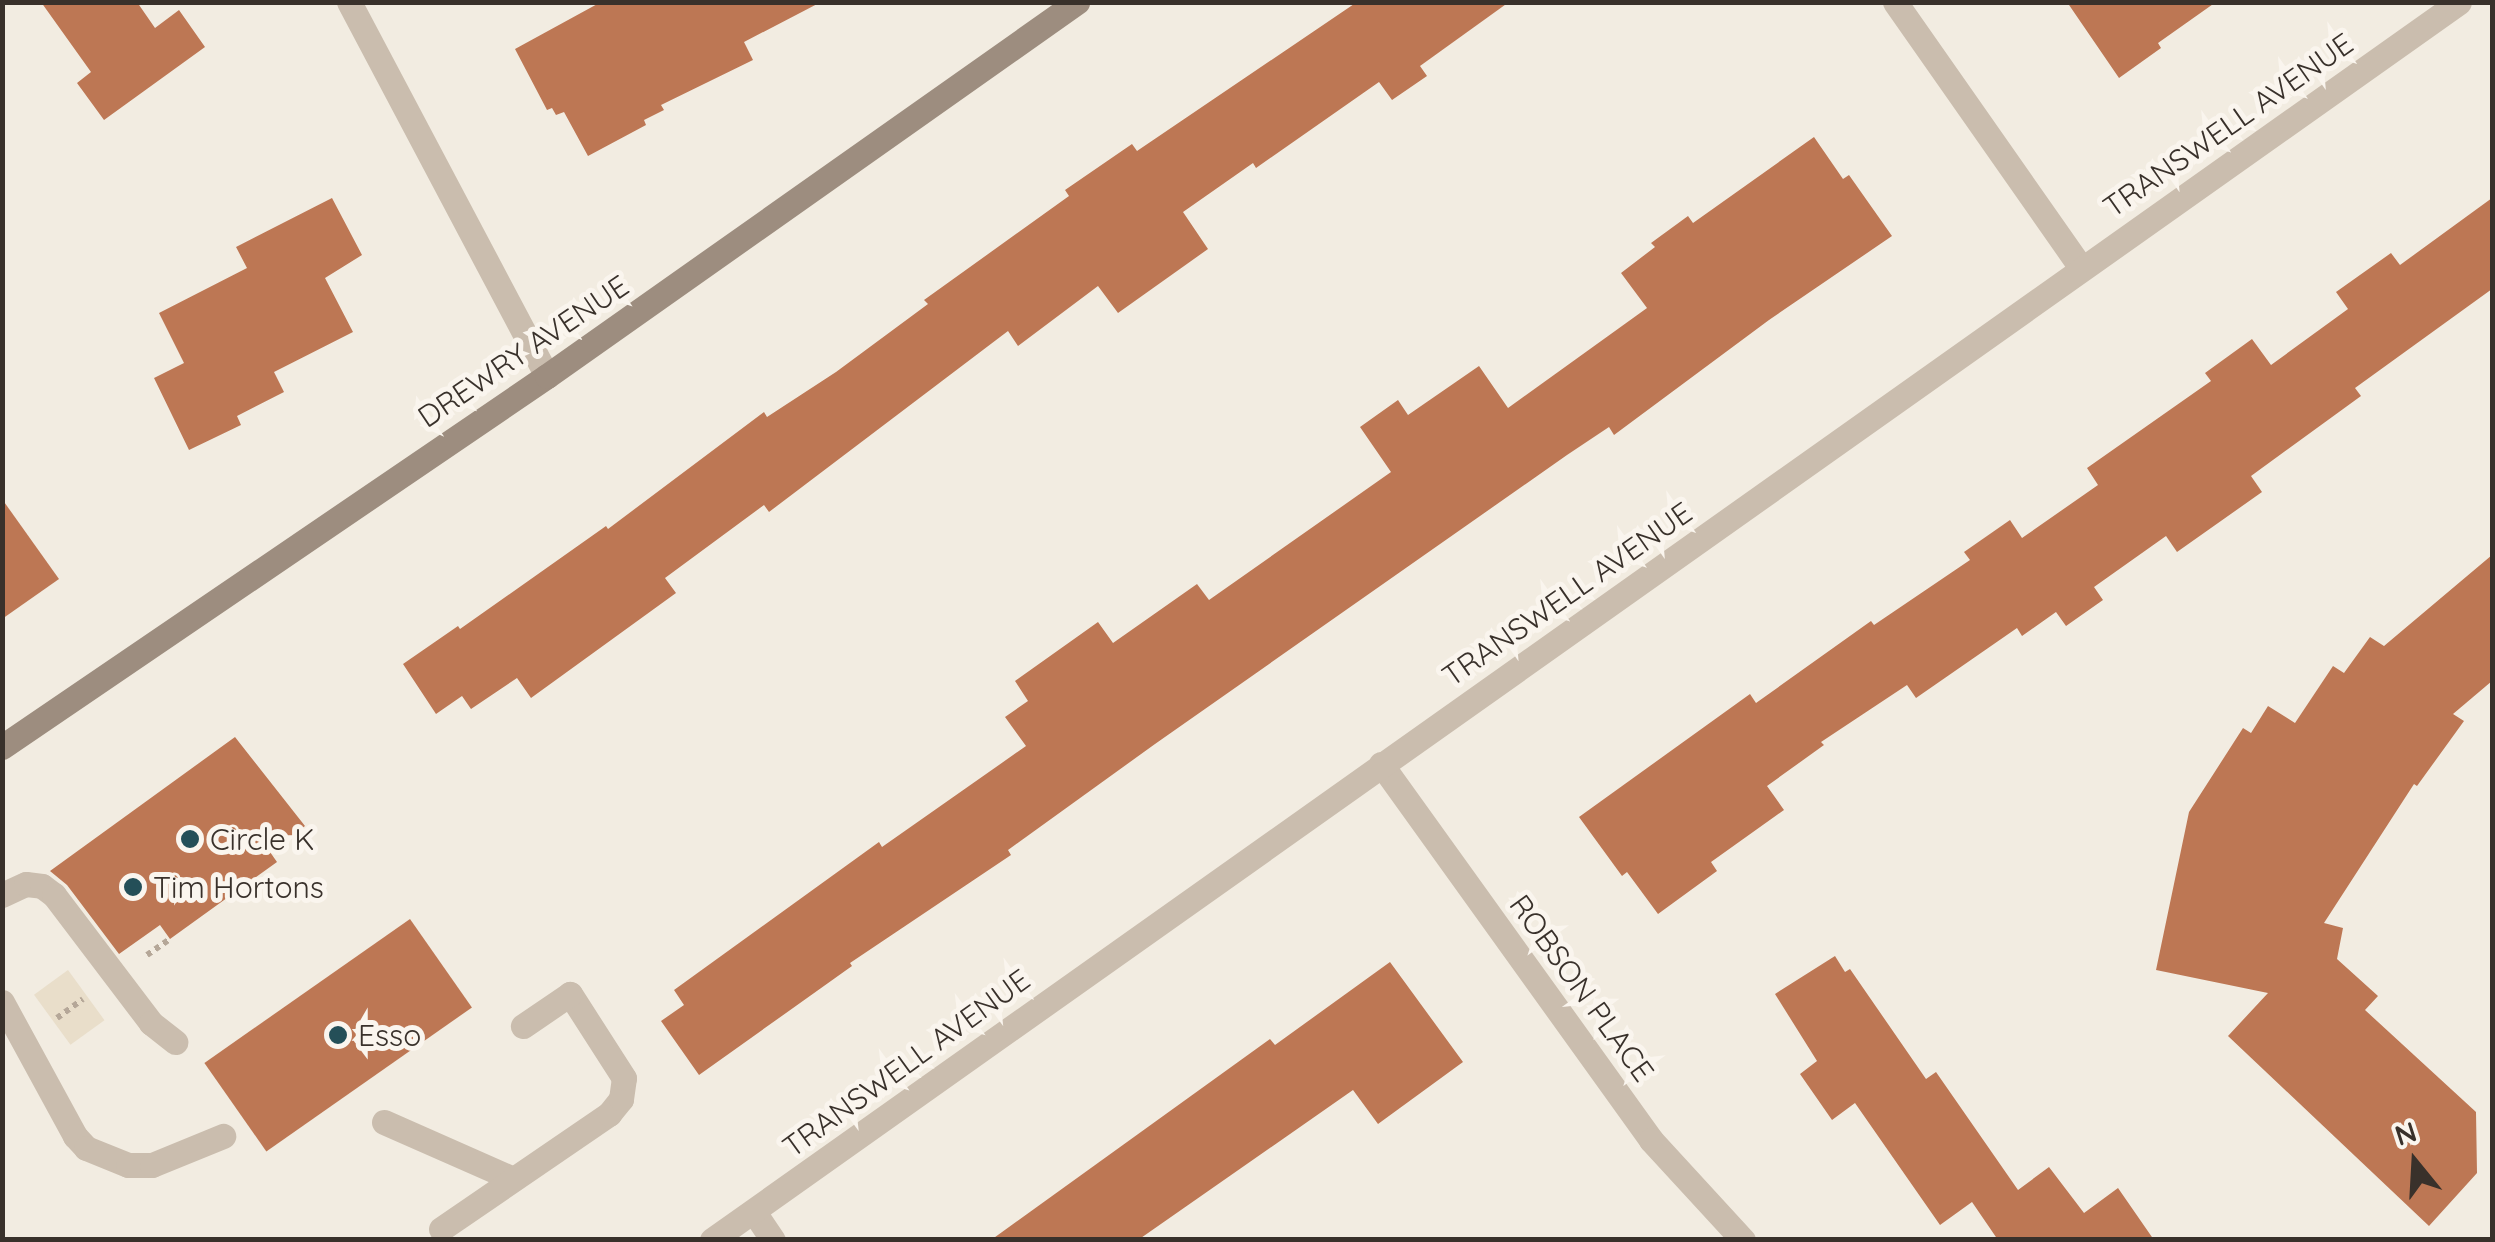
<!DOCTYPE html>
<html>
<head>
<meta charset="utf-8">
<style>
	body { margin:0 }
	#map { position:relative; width:2495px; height:1242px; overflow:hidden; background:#f2ece1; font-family:Quicksand,sans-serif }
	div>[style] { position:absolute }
	.plaza>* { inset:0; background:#e9deca; transform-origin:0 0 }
	.building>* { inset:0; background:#bd7754; transform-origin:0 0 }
	.path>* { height:6px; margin-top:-3px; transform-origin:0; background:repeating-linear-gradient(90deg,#b5a798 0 5px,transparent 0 10px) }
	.lane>* { height:25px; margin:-12.5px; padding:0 12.5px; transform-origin:12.5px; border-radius:12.5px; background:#cabdae }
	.street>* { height:25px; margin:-12.5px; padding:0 12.5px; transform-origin:12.5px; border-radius:12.5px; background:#cabdae }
	.secondary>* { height:25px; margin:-12.5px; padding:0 12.5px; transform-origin:12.5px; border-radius:12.5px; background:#9d8d7f }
	.dots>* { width:28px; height:28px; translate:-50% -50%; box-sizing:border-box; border:5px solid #faf5ee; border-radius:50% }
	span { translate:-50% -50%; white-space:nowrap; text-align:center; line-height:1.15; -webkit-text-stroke:10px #faf5ee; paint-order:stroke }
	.street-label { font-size:30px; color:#39312b }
	.poi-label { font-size:30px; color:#39312b }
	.left { translate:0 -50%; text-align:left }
	.frame { position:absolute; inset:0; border:5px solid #39312b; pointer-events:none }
	.north { position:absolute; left:2365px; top:1112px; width:100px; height:100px; -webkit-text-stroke:8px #faf5ee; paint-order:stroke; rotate:342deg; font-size:28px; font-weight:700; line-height:40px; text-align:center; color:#39312b }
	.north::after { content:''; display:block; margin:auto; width:35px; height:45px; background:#39312b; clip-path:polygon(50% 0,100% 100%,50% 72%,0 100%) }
</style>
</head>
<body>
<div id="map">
	<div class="plaza">
		<div style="left:68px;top:970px;width:62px;height:42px;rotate:54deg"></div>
	</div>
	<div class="building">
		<div style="clip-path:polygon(41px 2px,137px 2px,155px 28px,179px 10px,205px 47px,104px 120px,77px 83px,91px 72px)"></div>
		<div style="clip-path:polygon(601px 2px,821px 2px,744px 42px,753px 60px,661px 105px,664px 110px,644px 120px,646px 125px,588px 156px,564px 112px,556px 115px,552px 108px,547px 110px,515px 49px)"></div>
		<div style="clip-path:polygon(1357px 2px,1509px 2px,1420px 66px,1427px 76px,1392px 100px,1379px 82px,1256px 168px,1253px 163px,1183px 212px,1208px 249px,1118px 313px,1098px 286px,1018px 346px,1008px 331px,769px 512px,764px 505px,665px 578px,676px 593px,531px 698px,517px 678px,471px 709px,462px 696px,436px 714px,403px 664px,458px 626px,460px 629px,606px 526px,608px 529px,764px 412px,767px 417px,836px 372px,928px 304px,924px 300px,1069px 196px,1065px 190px,1132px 144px,1137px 151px)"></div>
		<div style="clip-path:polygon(2067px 2px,2216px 2px,2158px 43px,2161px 48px,2119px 78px)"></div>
		<div style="clip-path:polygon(1814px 137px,1843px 179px,1849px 175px,1892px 236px,1769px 320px,1614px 435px,1609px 427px,1567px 455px,1155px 744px,1008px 850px,1011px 855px,850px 963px,852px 966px,699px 1075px,661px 1021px,684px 1005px,674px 990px,879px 842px,882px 847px,1026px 746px,1005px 717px,1028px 701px,1015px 681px,1098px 622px,1113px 643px,1197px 584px,1209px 600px,1391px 472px,1360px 427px,1398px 400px,1408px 415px,1479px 366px,1508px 408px,1647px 308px,1621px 273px,1655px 247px,1651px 243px,1688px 216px,1693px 223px)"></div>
		<div style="clip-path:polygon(332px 198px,362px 255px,325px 278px,353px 332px,274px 372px,284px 392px,237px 416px,241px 425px,189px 450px,154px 378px,184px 363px,159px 313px,247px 268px,236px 247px)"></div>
		<div style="clip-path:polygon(2492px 198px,2492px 289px,2355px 388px,2361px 396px,2251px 476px,2262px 492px,2177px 552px,2166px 536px,2094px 587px,2103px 600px,2066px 626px,2056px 612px,2022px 636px,2017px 628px,1916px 698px,1907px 685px,1821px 742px,1824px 745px,1767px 786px,1784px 810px,1711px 862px,1717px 871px,1658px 914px,1627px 872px,1622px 876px,1579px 817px,1750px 694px,1756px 703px,1871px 621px,1874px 625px,1970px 560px,1964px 552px,2010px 520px,2022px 538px,2098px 485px,2087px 468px,2211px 381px,2205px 373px,2252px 339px,2271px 365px,2348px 309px,2336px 292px,2391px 253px,2400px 265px)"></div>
		<div style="clip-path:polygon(2px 499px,59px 579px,2px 619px)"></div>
		<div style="clip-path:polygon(2492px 555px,2492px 681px,2453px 714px,2464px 721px,2417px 786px,2414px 784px,2324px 923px,2343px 928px,2337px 959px,2378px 996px,2365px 1010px,2476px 1112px,2477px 1173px,2429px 1226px,2228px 1036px,2268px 993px,2156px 970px,2189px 812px,2243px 728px,2251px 733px,2268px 706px,2295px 723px,2333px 666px,2344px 673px,2370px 637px,2384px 646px)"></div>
		<div style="clip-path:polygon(235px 737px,305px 826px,270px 852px,277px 862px,170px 939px,160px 925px,119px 954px,67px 885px,50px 871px)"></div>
		<div style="left:410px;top:919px;width:108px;height:251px;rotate:55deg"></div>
		<div style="clip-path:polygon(1835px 956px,1845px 972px,1850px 969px,1926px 1079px,1936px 1072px,2018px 1190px,2049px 1167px,2084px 1213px,2118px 1188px,2154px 1240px,1998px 1240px,1972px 1202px,1940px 1225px,1855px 1103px,1832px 1120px,1800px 1074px,1817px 1061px,1775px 994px)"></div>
		<div style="clip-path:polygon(1390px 962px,1463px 1062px,1378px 1124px,1353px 1090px,1138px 1240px,991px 1240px,1270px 1039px,1275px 1045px)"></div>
	</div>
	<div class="path">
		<div style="left:147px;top:955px;width:28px;rotate:-35deg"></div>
		<div style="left:57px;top:1018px;width:32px;rotate:-36deg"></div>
	</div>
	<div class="lane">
		<div style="left:2px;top:895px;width:26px;rotate:-25deg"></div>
		<div style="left:26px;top:884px;width:16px;rotate:7deg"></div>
		<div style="left:42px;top:886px;width:15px;rotate:37deg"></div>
		<div style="left:54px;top:895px;width:161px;rotate:52.8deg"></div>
		<div style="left:151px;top:1023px;width:31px;rotate:38deg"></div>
		<div style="left:2px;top:1002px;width:153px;rotate:61.4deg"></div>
		<div style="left:75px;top:1136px;width:16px;rotate:47deg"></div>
		<div style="left:86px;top:1148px;width:45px;rotate:22deg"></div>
		<div style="left:128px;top:1165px;width:24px"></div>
		<div style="left:152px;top:1165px;width:77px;rotate:-22.2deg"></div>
		<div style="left:384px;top:1122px;width:141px;rotate:23.8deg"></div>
		<div style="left:441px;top:1229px;width:204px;rotate:-34.4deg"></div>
		<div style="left:609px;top:1114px;width:19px;rotate:-51deg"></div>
		<div style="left:621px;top:1099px;width:21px;rotate:-82deg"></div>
		<div style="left:624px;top:1078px;width:100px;rotate:-122.7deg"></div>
		<div style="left:570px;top:994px;width:57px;rotate:145.8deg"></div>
	</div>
	<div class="street">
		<div style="left:349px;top:2px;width:423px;rotate:62.1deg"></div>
		<div style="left:1895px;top:2px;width:325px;rotate:55deg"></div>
		<div style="left:1381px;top:764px;width:463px;rotate:54.3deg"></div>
		<div style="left:1651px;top:1140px;width:136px;rotate:47.4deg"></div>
		<div style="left:754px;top:1212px;width:34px;rotate:56deg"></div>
		<div style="left:712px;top:1240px;width:2141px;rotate:-35.32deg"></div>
	</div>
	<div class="secondary">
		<div style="left:2px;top:747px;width:659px;rotate:-34.24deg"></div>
		<div style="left:547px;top:376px;width:649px;rotate:-35.21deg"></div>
	</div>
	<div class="dots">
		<div style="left:190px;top:839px;background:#244f58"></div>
		<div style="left:133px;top:887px;background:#244f58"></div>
		<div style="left:338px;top:1035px;background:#244f58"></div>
	</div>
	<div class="street-label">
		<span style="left:2228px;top:125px;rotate:-35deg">TRANSWELL AVENUE</span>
		<span style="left:523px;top:351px;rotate:-34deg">DREWRY AVENUE</span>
		<span style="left:1567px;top:594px;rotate:-35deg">TRANSWELL AVENUE</span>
		<span style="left:1582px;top:988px;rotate:54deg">ROBSON PLACE</span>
		<span style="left:906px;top:1063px;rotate:-36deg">TRANSWELL AVENUE</span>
	</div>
	<div class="poi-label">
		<span class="left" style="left:210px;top:839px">Circle K</span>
		<span class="left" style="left:153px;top:887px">Tim Hortons</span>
		<span class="left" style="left:358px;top:1035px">Esso</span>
	</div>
	<div class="frame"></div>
	<div class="north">N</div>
</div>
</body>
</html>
